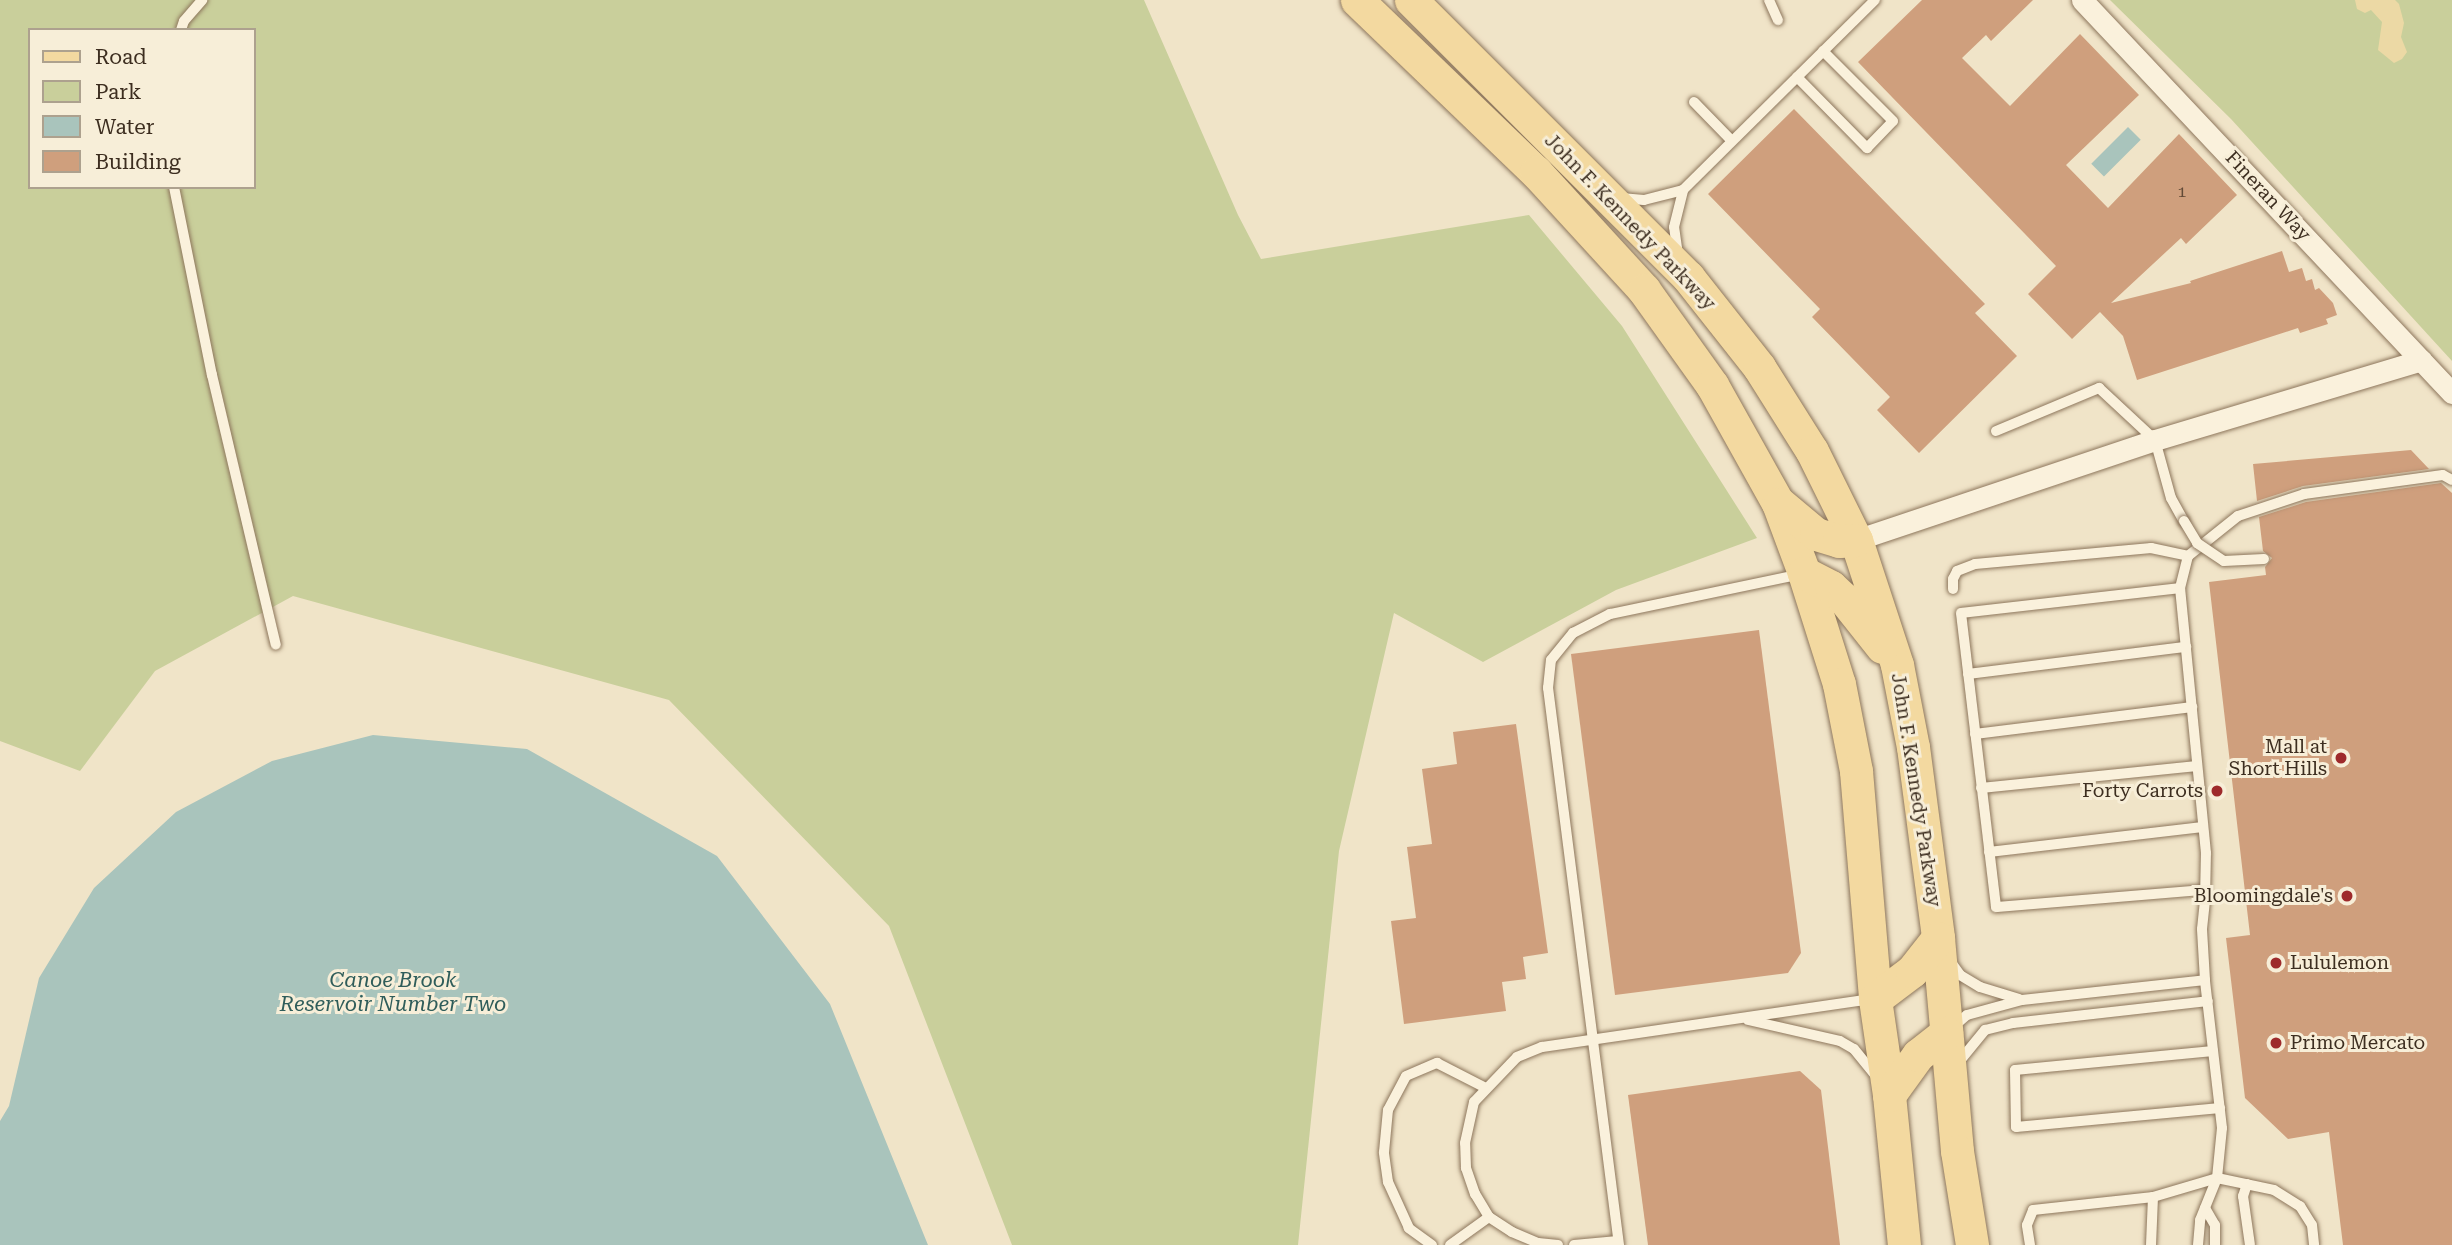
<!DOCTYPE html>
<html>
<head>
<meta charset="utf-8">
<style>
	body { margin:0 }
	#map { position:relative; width:2452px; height:1245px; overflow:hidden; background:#f0e4c8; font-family:"Roboto Serif",serif }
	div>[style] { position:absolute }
	.green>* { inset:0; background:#c9cf9b }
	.sand>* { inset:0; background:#ecd9a5 }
	.water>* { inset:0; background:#a9c4bc; transform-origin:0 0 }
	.building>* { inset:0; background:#cf9f7d }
	.roads { filter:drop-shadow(0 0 2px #8d765c) drop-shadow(0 0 2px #8d765c) }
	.lane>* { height:10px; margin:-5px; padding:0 5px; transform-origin:5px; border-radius:5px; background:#faf1dc }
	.street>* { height:21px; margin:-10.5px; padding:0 10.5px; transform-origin:10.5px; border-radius:10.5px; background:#faf1dc }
	.primary>* { height:33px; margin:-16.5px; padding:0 16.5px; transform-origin:16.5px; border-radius:16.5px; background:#f3d9a0 }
	.bridges { filter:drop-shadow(0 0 2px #8d765c) drop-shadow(0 0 2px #8d765c) }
	.lane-bridge>* { height:10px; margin:-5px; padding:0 5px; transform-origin:5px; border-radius:5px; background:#faf1dc }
	.dots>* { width:19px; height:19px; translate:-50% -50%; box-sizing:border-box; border:4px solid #f7eed8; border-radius:50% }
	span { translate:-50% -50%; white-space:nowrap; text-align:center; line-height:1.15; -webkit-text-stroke:6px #f7eed8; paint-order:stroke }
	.number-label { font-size:16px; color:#624a37 }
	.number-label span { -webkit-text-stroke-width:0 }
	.street-label { font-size:19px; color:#3d2e20 }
	.poi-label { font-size:19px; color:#3d2e20 }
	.right { translate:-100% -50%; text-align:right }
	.left { translate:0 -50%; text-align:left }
	.water-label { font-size:21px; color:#2f5d5a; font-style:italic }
	.legend { position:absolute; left:28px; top:28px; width:228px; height:161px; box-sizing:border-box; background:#f7eed8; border:2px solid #ada18e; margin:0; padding:9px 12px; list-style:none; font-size:21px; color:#3d2e20 }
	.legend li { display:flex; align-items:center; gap:14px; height:35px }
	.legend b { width:35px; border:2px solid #ada18e }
</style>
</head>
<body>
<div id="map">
	<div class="green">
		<div style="clip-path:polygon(evenodd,0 0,1144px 0,1238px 215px,1261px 259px,1529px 215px,1622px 326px,1757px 538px,1616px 590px,1483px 662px,1394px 613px,1339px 851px,1298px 1245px,1012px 1245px,889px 926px,669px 700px,293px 596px,155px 671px,80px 771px,0 741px,0 0,30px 30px,254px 30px,254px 187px,30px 187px,30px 30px)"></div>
		<div style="clip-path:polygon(2110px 0,2452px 0,2452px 361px,2231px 119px)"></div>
	</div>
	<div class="sand">
		<div style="clip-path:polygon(2355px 0,2395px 0,2399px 4px,2404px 23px,2401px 37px,2407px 52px,2402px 59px,2394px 63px,2378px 50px,2382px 22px,2371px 10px,2365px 13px,2357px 9px)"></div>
	</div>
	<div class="water">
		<div style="left:2128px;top:127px;width:18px;height:52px;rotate:45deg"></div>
		<div style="clip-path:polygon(373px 735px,527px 749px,717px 856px,830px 1004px,928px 1245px,0 1245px,0 1121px,9px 1106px,39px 978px,94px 888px,176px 812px,272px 761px)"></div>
	</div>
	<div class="building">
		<div style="clip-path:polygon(1922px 0,2033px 0,1991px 41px,1986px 35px,1962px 58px,2010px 106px,2080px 34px,2139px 95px,2066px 165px,2108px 208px,2179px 134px,2237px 195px,2186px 244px,2181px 238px,2111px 303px,2191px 283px,2190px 281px,2282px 251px,2289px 272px,2302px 268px,2306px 281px,2312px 279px,2315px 290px,2319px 288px,2333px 303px,2337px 315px,2326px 319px,2328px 324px,2300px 333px,2298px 328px,2137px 380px,2123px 336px,2100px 312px,2072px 339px,2028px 294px,2056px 266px,1858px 62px)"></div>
		<div style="clip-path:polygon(1794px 109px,1985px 304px,1975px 313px,2017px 356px,1919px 453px,1877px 410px,1890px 397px,1812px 317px,1820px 309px,1708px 194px)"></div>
		<div style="clip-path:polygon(2411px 450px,2429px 469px,2303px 486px,2257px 501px,2253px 464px)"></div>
		<div style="clip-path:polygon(2441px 483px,2452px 493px,2452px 1245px,2343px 1245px,2329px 1132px,2288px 1139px,2245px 1098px,2226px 938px,2250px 935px,2209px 582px,2266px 575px,2265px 567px,2272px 558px,2263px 551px,2259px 517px,2306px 502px)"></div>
		<div style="clip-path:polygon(1759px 630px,1801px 953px,1788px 973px,1615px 995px,1571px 654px)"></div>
		<div style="clip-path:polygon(1516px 724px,1548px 953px,1523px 957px,1526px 979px,1502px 982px,1506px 1011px,1404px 1024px,1391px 921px,1416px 918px,1407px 847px,1432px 844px,1422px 769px,1457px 764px,1453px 732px)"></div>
		<div style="clip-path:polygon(1800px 1071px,1821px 1090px,1840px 1245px,1648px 1245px,1628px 1095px)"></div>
	</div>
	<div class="roads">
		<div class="lane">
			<div style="left:1769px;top:0;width:22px;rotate:66deg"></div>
			<div style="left:181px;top:30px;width:9px;rotate:-72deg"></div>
			<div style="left:184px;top:21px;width:28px;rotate:-49deg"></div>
			<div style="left:1797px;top:77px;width:100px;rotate:45.4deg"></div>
			<div style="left:1867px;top:148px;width:37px;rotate:-46deg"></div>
			<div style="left:1893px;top:121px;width:99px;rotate:-135deg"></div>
			<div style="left:1694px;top:102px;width:54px;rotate:45.7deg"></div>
			<div style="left:174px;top:187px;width:192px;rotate:78.6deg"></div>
			<div style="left:212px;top:375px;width:277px;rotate:76.7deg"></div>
			<div style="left:1621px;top:198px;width:23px;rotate:5deg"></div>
			<div style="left:1644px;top:200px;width:40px;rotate:-14.4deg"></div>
			<div style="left:1678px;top:255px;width:28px;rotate:-98deg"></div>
			<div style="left:1674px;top:227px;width:38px;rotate:-76deg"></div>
			<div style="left:1683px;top:190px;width:270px;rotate:-44.7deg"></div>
			<div style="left:1996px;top:431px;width:112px;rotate:-22.7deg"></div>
			<div style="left:2099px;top:388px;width:76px;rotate:42.9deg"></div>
			<div style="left:2155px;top:440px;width:60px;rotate:74.6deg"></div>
			<div style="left:2171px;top:498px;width:26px;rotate:61deg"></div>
			<div style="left:2180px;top:588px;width:33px;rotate:-76deg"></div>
			<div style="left:2188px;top:556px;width:64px;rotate:-38.7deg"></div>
			<div style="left:2238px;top:516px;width:70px;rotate:-18.4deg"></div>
			<div style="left:2304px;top:494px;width:140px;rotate:-7.8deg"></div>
			<div style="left:2443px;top:475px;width:10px;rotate:29deg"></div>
			<div style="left:1953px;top:589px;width:10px;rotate:-90deg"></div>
			<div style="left:1953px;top:579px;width:9px;rotate:-63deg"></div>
			<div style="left:1957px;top:571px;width:19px;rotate:-21deg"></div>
			<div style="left:1975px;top:564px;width:177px;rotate:-5.2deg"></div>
			<div style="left:2151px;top:548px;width:38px;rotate:12deg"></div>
			<div style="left:1968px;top:674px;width:220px;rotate:-7.1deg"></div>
			<div style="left:1975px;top:734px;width:219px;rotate:-7.1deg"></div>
			<div style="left:1981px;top:788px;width:217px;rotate:-5.8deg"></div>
			<div style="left:1989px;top:852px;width:215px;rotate:-6.7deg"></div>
			<div style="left:1950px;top:961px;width:17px;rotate:54deg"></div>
			<div style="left:1960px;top:975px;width:23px;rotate:31deg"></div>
			<div style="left:1980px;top:987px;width:41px;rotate:17.1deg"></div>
			<div style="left:1748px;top:1020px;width:94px;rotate:12.9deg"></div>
			<div style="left:1840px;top:1041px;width:16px;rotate:30deg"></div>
			<div style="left:1854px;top:1049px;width:33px;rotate:51deg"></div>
			<div style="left:1953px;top:1027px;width:18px;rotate:-41deg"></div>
			<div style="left:1967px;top:1015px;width:57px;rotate:-15.3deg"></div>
			<div style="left:2022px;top:1000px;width:184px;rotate:-6.2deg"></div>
			<div style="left:2213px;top:1051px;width:199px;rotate:174.5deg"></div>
			<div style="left:2015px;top:1070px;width:57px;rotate:89deg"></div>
			<div style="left:2016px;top:1127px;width:205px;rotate:-5.3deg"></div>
			<div style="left:1958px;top:1063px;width:43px;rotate:-50.7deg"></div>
			<div style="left:1985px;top:1030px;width:29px;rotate:-14deg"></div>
			<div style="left:2013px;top:1023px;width:196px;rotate:-6.4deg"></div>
			<div style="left:2247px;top:1184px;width:13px;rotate:108deg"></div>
			<div style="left:2243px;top:1196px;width:49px;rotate:81.9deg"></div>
			<div style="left:2205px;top:1208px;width:20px;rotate:60deg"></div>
			<div style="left:2215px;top:1225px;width:20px;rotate:90deg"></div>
			<div style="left:1432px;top:1245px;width:29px;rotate:-144deg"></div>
			<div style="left:1409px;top:1228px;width:51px;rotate:-114.5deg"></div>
			<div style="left:1388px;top:1182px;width:30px;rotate:-98deg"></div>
			<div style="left:1384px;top:1152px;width:42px;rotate:-84.6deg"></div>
			<div style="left:1388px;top:1110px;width:38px;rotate:-62deg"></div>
			<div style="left:1406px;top:1076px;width:34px;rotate:-23deg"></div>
			<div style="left:1437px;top:1063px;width:53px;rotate:27.1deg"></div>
			<div style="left:1450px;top:1245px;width:48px;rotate:-35.7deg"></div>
			<div style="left:1558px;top:1245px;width:20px;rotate:-174deg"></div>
			<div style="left:1538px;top:1243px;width:28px;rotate:-157deg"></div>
			<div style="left:1512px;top:1232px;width:27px;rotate:-147deg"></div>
			<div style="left:1489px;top:1217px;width:27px;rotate:-121deg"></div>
			<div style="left:1475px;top:1194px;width:28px;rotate:-109deg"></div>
			<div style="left:1466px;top:1168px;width:25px;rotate:-92deg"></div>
			<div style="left:1465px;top:1143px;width:42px;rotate:-77.6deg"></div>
			<div style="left:1474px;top:1102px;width:62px;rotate:-46.3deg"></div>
			<div style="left:1517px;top:1057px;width:27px;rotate:-22deg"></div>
			<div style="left:1542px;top:1047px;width:333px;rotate:-8.3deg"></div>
			<div style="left:1574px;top:1245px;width:44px;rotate:-5.2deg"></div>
			<div style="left:1619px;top:1245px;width:562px;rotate:-97.26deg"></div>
			<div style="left:1548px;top:688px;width:28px;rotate:-84deg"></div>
			<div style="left:1551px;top:660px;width:35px;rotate:-51deg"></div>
			<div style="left:1573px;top:633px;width:42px;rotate:-27.2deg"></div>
			<div style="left:1610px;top:614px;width:195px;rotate:-11.8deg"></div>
			<div style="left:2030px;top:1245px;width:20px;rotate:-99deg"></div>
			<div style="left:2027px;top:1225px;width:16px;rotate:-68deg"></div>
			<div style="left:2033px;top:1210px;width:121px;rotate:-6.2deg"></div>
			<div style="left:2153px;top:1197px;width:67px;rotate:-16.5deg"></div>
			<div style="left:2217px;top:1178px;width:58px;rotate:11.9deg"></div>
			<div style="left:2274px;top:1190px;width:31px;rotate:32deg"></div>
			<div style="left:2300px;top:1206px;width:22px;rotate:58deg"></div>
			<div style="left:2312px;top:1225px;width:20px;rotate:84deg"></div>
			<div style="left:2151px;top:1245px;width:48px;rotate:-87.6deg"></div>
			<div style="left:2198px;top:1245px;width:25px;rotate:-85deg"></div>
			<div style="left:2200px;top:1220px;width:45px;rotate:-68deg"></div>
			<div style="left:2217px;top:1178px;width:50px;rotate:-84.3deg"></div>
			<div style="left:2222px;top:1128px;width:149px;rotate:-96.6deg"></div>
			<div style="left:2205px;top:980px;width:51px;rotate:-93.4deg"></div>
			<div style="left:2202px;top:929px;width:30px;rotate:-84deg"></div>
			<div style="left:2205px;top:899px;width:46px;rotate:-88.8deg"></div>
			<div style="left:2206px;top:853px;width:266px;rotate:-95.6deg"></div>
			<div style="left:2180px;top:588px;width:220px;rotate:173.5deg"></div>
			<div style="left:1961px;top:613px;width:296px;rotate:83.2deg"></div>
			<div style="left:1996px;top:907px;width:210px;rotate:-4.7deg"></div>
		</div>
		<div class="street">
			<div style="left:2082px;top:0;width:540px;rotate:46.73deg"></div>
			<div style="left:1856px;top:540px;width:315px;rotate:-18.5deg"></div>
			<div style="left:2155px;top:440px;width:278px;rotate:-16.7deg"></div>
		</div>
		<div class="primary">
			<div style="left:1357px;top:0;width:248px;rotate:43.9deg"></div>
			<div style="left:1536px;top:172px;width:160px;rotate:47.5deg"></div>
			<div style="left:1644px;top:290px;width:117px;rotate:54.4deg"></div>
			<div style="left:1712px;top:385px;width:135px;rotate:60.8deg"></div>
			<div style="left:1778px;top:503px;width:75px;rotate:69.6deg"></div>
			<div style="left:1804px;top:573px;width:116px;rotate:72.5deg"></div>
			<div style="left:1839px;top:684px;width:89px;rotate:78.9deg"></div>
			<div style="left:1856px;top:771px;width:229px;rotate:85.2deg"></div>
			<div style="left:1875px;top:999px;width:97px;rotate:81.7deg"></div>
			<div style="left:1889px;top:1095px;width:151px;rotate:84.3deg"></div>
			<div style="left:1411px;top:0;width:392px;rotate:45deg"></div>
			<div style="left:1688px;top:277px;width:115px;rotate:51.7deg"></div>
			<div style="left:1759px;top:367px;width:99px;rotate:57.8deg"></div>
			<div style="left:1812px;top:451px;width:99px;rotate:63.7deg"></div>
			<div style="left:1856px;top:540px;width:132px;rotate:71.8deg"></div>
			<div style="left:1897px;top:665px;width:84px;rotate:79deg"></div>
			<div style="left:1913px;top:747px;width:193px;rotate:82.5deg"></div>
			<div style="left:1938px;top:938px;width:214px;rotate:84.9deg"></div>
			<div style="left:1957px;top:1151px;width:95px;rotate:80.9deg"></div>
			<div style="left:1780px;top:504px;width:47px;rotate:39.8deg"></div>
			<div style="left:1816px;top:534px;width:24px;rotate:17deg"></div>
			<div style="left:1839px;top:541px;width:17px;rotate:-3deg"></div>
			<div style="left:1804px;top:573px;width:30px;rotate:27deg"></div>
			<div style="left:1831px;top:587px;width:18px;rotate:43deg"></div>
			<div style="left:1844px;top:599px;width:61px;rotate:51.6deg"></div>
			<div style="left:1875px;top:999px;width:46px;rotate:-37.1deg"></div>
			<div style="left:1912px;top:971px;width:42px;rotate:-51.8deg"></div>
			<div style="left:1889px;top:1095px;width:49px;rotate:-54.1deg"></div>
			<div style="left:1918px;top:1055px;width:36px;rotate:-38deg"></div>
		</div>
	</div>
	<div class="bridges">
		<div class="lane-bridge">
			<div style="left:2184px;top:521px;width:26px;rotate:59deg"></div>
			<div style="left:2197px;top:543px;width:32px;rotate:34deg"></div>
			<div style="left:2224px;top:561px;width:40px;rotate:-2.9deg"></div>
		</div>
	</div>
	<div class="dots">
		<div style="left:2341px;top:758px;background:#9e2a2b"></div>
		<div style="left:2217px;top:791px;background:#9e2a2b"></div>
		<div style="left:2347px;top:896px;background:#9e2a2b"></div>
		<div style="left:2276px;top:963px;background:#9e2a2b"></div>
		<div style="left:2276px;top:1043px;background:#9e2a2b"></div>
	</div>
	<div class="number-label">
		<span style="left:2182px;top:192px">1</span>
	</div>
	<div class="street-label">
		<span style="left:2268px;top:196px;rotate:47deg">Fineran Way</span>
		<span style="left:1630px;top:222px;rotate:46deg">John F. Kennedy Parkway</span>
		<span style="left:1916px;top:790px;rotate:81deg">John F. Kennedy Parkway</span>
	</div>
	<div class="poi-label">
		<span class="right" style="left:2327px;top:758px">Mall at<br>Short Hills</span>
		<span class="right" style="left:2203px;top:791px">Forty Carrots</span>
		<span class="right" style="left:2333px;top:896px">Bloomingdale's</span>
		<span class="left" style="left:2290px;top:963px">Lululemon</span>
		<span class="left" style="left:2290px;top:1043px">Primo Mercato</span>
	</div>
	<div class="water-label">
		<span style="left:393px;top:992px">Canoe Brook<br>Reservoir Number Two</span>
	</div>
	<ul class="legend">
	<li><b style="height:9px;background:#f3d9a0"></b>Road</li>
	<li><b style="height:19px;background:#c9cf9b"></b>Park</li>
	<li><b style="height:19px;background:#a9c4bc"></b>Water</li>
	<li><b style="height:19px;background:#cf9f7d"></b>Building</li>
	</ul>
</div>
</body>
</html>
